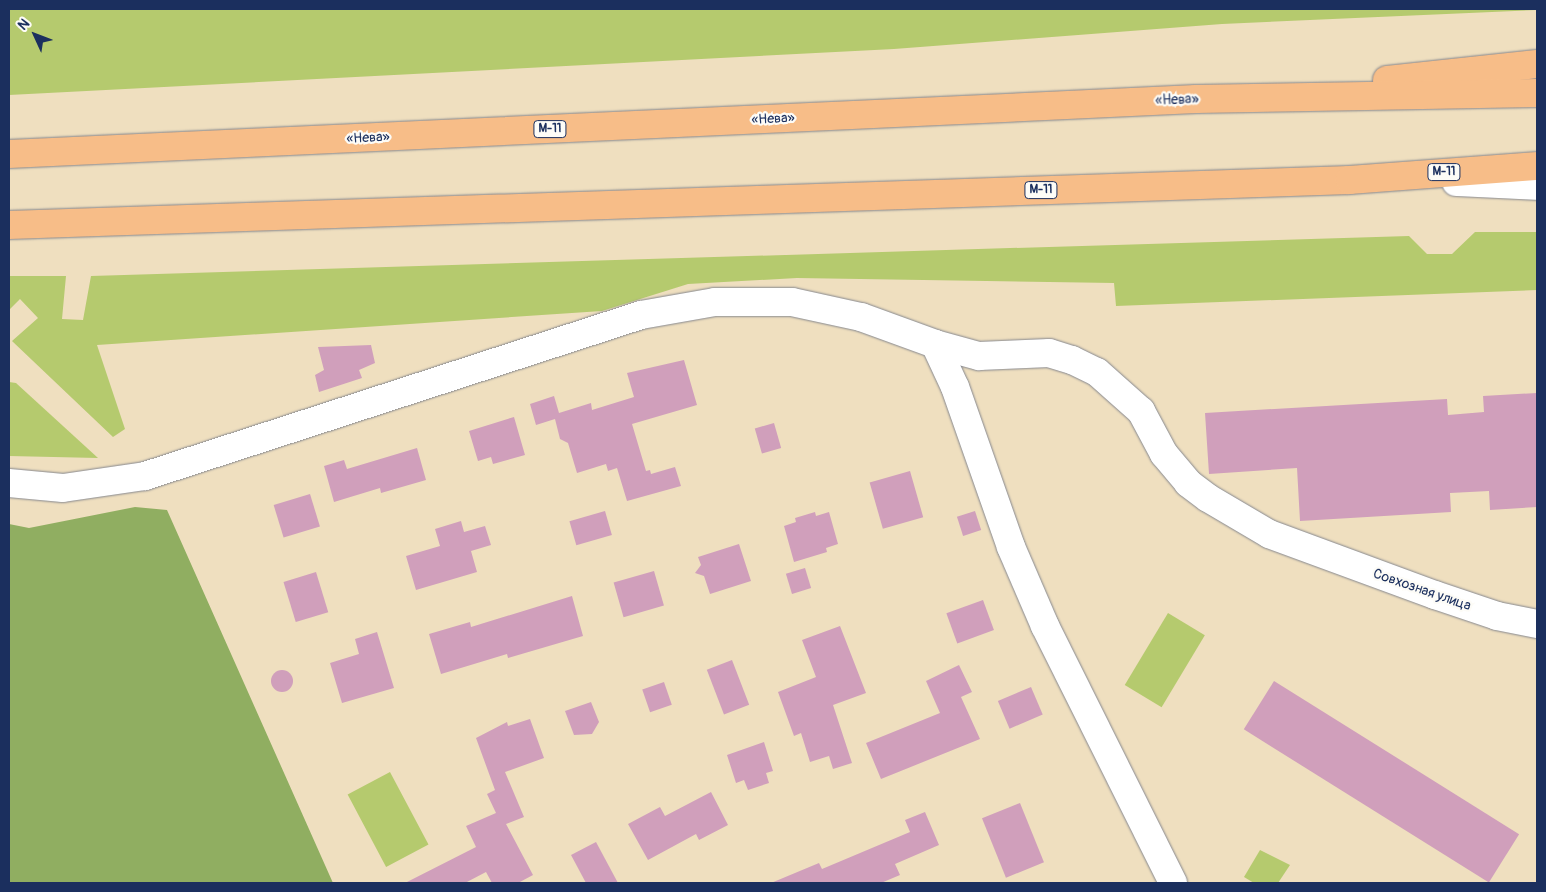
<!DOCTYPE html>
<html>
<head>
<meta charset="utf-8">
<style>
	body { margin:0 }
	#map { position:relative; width:1546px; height:892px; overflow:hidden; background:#efdfbf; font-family:Pangolin,sans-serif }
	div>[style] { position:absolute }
	.green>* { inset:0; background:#b5ca6e; transform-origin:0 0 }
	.forest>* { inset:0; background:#90ae61 }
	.building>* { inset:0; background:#d09fbb; transform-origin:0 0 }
	.round { border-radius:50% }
	.roads { filter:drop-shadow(0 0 1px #85878e) drop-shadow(0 0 1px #85878e) }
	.minor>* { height:28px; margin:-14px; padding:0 14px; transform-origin:14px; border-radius:14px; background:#fff }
	.highway>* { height:28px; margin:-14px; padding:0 14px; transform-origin:14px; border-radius:14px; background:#f7bd88 }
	span { translate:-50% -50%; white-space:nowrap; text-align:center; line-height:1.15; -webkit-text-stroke:4.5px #fdfcf7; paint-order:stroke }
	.shield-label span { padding:1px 4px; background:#fdfcf7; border:1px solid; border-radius:4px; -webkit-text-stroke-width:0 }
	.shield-label { font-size:12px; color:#1b2f5e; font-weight:700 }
	.street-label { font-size:14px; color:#1b2f5e }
	.frame { position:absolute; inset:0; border:10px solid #1b2f5e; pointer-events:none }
	.north { position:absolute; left:10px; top:10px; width:50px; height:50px; -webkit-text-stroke:4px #fdfcf7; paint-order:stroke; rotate:313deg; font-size:14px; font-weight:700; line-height:20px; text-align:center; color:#1b2f5e }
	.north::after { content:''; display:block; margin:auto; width:18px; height:22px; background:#1b2f5e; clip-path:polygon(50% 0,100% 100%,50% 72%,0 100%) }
</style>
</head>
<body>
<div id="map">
	<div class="green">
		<div style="clip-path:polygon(9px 9px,1537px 9px,1537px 10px,1222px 24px,894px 49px,9px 95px)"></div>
		<div style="clip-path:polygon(1475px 232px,1537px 232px,1537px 290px,1116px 306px,1114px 283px,797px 278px,688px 284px,602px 311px,97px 345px,125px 429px,113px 437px,12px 341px,38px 318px,20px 299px,9px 310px,9px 276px,66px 276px,62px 319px,83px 320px,91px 276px,1409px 236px,1427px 254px,1452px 254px)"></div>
		<div style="clip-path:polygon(9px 382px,16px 383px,98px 458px,9px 456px)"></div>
		<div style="left:1168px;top:613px;width:43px;height:84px;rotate:31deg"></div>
		<div style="left:390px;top:772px;width:82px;height:48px;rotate:62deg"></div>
		<div style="clip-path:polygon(1260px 850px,1290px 865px,1278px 883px,1254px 883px,1244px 877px)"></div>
	</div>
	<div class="forest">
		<div style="clip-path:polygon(135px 507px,167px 510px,333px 883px,9px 883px,9px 524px,29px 528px)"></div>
	</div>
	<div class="building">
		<div style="clip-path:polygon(371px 345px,375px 363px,359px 370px,362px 378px,319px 392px,315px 375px,324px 370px,318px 347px)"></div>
		<div style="clip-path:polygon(684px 360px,697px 405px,632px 424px,646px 471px,650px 470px,651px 474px,675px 467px,681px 486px,627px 501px,617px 468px,608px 471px,606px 464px,577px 473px,568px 443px,560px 439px,555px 419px,536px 425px,530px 404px,554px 396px,559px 413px,591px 403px,592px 410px,634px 397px,627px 373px)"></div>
		<div style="clip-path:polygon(1537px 393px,1537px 507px,1490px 510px,1489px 491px,1450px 493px,1451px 512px,1300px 521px,1297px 468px,1209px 474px,1205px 413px,1447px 399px,1448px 415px,1484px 412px,1483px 396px)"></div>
		<div style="clip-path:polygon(514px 417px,525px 455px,493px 464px,491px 457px,478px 461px,469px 431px)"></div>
		<div style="left:774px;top:423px;width:26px;height:20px;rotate:74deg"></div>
		<div style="clip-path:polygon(417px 448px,426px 480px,381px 493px,380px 488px,334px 502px,324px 466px,344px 460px,347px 469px)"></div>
		<div style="left:910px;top:471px;width:48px;height:42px;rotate:74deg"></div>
		<div style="left:310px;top:494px;width:34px;height:38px;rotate:73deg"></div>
		<div style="left:605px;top:511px;width:25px;height:37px;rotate:74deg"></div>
		<div style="left:975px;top:511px;width:20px;height:19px;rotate:72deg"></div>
		<div style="clip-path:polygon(815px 512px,816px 516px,829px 512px,838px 544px,826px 548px,827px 552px,794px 562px,784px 526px,796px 522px,795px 518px)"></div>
		<div style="clip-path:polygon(461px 521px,464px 532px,485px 526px,491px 545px,471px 551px,477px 572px,416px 590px,406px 556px,440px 546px,435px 529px)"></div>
		<div style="clip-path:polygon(739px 544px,751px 581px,710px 594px,704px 576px,695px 573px,701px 565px,698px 557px)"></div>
		<div style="left:805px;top:568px;width:21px;height:20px;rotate:73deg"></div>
		<div style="left:654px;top:571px;width:36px;height:42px;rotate:74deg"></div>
		<div style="left:316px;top:572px;width:42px;height:34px;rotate:73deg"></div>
		<div style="clip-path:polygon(572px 596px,583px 636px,508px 658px,507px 654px,441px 674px,429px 634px,470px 622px,471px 627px)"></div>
		<div style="left:983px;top:600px;width:32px;height:39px;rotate:70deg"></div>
		<div style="clip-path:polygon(840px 626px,866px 693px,833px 705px,852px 763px,833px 769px,829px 756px,810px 762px,801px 733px,794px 736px,778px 692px,816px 677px,802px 640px)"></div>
		<div style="clip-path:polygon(377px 632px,394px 688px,342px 703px,330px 663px,359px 654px,355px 639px)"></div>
		<div style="left:732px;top:660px;width:48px;height:27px;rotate:69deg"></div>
		<div style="clip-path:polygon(959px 665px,972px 692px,961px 697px,980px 739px,881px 779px,866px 743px,940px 713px,926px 681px)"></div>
		<div class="round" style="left:271px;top:670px;width:22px;height:22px"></div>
		<div style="left:1274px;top:681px;width:289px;height:57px;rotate:32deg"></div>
		<div style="left:664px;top:682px;width:24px;height:23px;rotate:71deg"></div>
		<div style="left:1031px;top:687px;width:30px;height:36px;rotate:67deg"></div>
		<div style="clip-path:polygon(591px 702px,599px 722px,592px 734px,574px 735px,565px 711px)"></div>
		<div style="clip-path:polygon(530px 719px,544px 758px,505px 772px,524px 817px,506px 824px,533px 875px,518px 883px,492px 883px,486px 872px,465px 883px,405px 883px,476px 847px,466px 826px,496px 813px,487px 794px,495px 790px,476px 738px,507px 722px,508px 726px)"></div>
		<div style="clip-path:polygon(764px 742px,773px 771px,766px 773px,769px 783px,748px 790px,744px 780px,736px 783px,727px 755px)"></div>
		<div style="clip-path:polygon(711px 792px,728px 825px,699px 840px,696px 834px,648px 860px,628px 824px,660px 807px,665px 816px)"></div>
		<div style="left:1020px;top:803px;width:64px;height:41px;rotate:68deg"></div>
		<div style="clip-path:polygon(925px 812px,939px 845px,895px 864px,900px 875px,881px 883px,771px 883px,819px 863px,822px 869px,910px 832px,905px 820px)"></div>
		<div style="clip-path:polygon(596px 842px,618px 883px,586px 883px,571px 855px)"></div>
	</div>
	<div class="roads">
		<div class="minor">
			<div style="left:1456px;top:182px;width:81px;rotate:2.8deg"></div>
			<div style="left:935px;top:344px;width:47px;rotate:65.1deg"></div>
			<div style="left:955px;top:387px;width:170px;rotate:70.7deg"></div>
			<div style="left:1011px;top:547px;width:86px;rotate:66.7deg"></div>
			<div style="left:1045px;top:626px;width:287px;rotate:63.5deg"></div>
			<div style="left:9px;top:483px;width:54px;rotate:5.3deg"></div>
			<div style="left:63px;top:488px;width:83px;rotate:-8.3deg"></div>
			<div style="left:145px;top:476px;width:521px;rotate:-17.98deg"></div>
			<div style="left:641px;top:315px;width:75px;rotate:-10deg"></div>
			<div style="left:715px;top:302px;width:77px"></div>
			<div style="left:792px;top:302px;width:71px;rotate:12.3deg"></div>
			<div style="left:861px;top:317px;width:79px;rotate:20deg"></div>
			<div style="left:935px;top:344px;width:46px;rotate:15.3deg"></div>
			<div style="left:979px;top:356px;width:70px;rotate:-2.5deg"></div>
			<div style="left:1049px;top:353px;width:24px;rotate:17deg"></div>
			<div style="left:1072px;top:360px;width:28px;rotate:26deg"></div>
			<div style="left:1097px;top:372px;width:59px;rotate:41.6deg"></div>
			<div style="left:1141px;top:411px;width:49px;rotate:61.9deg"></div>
			<div style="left:1164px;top:454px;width:38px;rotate:50deg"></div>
			<div style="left:1188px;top:483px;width:25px;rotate:37deg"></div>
			<div style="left:1208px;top:498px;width:71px;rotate:30.5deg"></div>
			<div style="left:1269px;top:534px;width:177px;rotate:20.2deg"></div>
			<div style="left:1435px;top:595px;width:65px;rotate:18.7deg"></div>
			<div style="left:1497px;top:616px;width:41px;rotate:11.3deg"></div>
		</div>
		<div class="highway">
			<div style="left:1387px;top:80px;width:151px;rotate:-6.1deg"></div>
			<div style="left:9px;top:154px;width:1188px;rotate:-2.65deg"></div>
			<div style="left:1196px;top:99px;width:341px;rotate:-1deg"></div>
			<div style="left:9px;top:225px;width:1342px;rotate:-1.92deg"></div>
			<div style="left:1350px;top:180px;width:188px;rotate:-4.3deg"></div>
		</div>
	</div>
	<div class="shield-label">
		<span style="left:550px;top:129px">М-11</span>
		<span style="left:1444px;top:172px">М-11</span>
		<span style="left:1041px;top:190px">М-11</span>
	</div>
	<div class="street-label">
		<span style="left:1177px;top:100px;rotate:-2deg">«Нева»</span>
		<span style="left:773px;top:119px;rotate:-3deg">«Нева»</span>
		<span style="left:368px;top:138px;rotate:-3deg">«Нева»</span>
		<span style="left:1422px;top:590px;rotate:19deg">Совхозная улица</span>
	</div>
	<div class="frame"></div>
	<div class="north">N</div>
</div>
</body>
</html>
